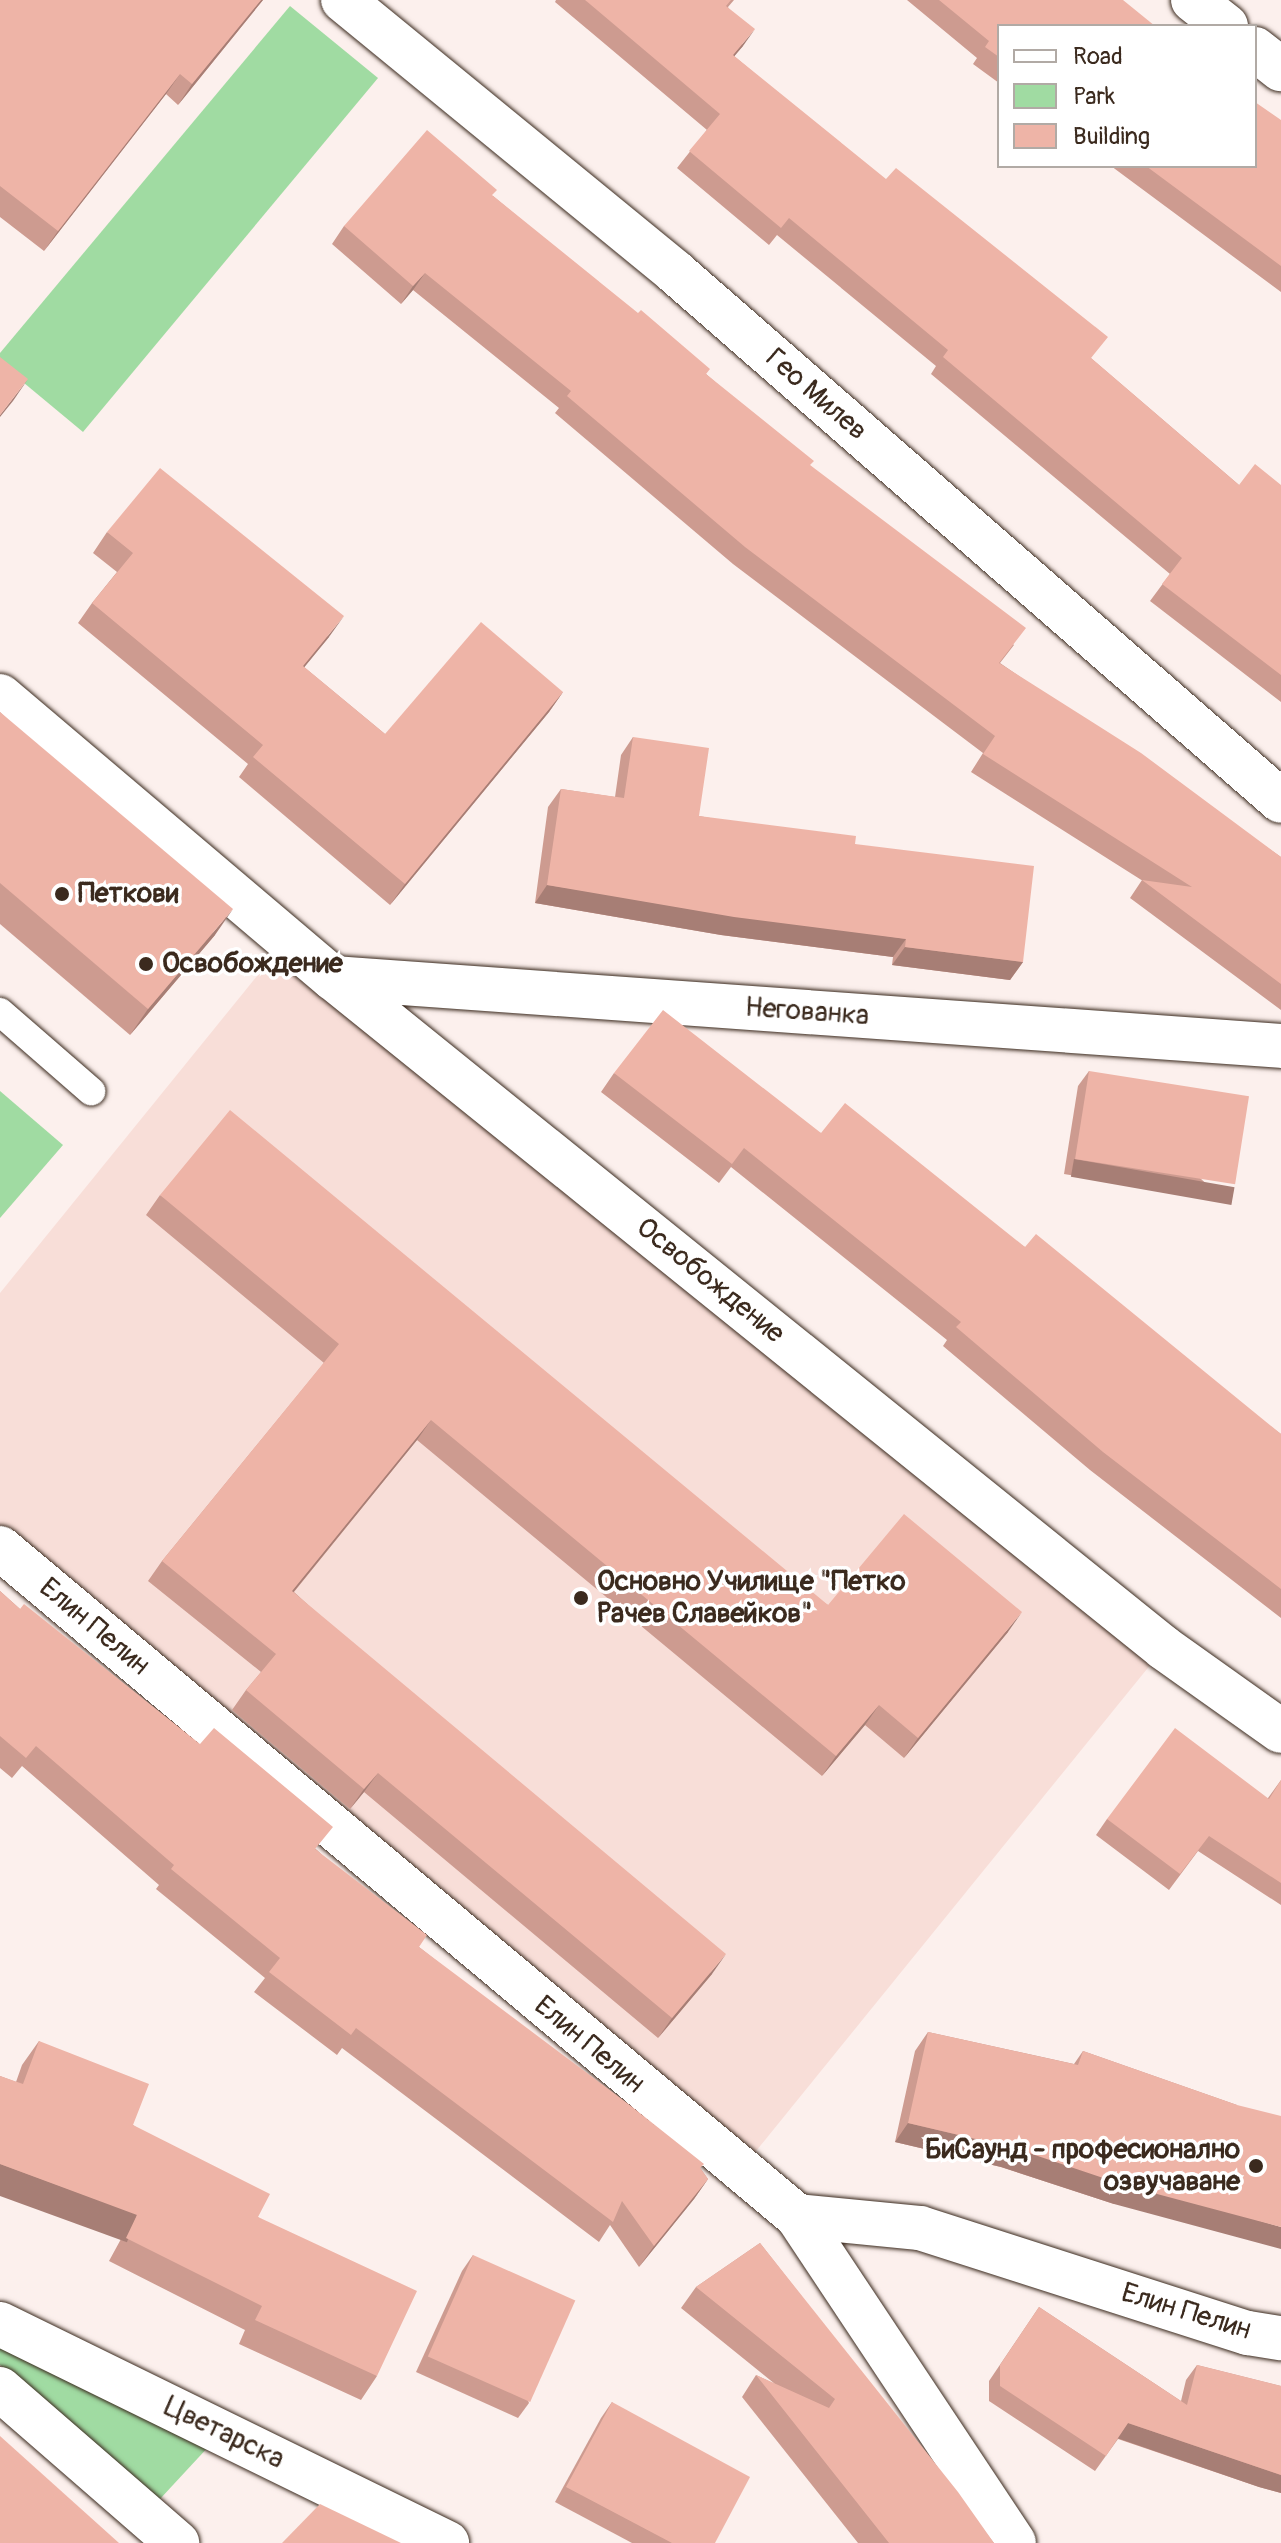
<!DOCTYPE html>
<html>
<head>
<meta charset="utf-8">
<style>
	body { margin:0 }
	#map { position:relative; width:1281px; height:2543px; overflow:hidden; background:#fcf0ed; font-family:Pangolin,sans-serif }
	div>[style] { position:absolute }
	.built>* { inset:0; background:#f8ded8 }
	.green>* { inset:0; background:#a0dba2 }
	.roads { filter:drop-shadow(0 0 2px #3b2a1e) drop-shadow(0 0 2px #3b2a1e) }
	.service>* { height:28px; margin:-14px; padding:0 14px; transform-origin:14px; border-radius:14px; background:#fff }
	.minor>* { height:44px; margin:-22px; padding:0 22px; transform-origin:22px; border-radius:22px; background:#fff }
	.wall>* { inset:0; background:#cd9b90 }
	.shaded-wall>* { inset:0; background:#a77e75; transform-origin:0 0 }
	.building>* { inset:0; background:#eeb4a7; transform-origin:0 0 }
	.dots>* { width:22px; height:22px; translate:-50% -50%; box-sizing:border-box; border:4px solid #fff; border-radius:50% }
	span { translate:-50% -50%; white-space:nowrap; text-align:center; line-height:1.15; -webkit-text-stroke:7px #fff; paint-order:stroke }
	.street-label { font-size:28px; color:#3b2a1e }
	.poi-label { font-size:28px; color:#3b2a1e; font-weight:700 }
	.left { translate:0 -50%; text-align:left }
	.right { translate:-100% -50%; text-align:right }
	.legend { position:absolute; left:997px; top:24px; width:260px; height:144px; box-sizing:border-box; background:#fff; border:2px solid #b1aaa5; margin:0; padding:10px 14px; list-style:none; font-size:24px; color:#3b2a1e }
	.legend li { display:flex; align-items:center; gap:16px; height:40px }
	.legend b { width:40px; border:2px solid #b1aaa5 }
</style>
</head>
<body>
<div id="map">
	<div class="built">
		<div style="clip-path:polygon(287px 939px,1164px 1648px,739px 2172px,0 1548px,0 1293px)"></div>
	</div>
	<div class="green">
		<div style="clip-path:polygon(290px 6px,378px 78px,83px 432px,0 363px,0 353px)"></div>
		<div style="clip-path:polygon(0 1091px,63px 1145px,0 1218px)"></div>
		<div style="clip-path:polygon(0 2343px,211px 2444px,160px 2499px,0 2365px)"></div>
	</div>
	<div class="roads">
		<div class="service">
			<div style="left:0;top:1012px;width:121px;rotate:41deg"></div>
		</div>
		<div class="minor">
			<div style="left:343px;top:0;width:429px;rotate:39.3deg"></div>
			<div style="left:675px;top:272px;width:804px;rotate:41.12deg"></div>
			<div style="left:1193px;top:0;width:42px;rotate:38.2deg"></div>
			<div style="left:1255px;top:49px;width:33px;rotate:38deg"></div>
			<div style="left:0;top:696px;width:436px;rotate:40.3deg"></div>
			<div style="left:333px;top:978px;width:1067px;rotate:38.88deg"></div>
			<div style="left:1164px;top:1648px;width:143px;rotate:35.4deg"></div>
			<div style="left:333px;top:978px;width:950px;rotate:4.1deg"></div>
			<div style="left:0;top:1548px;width:1040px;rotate:39.97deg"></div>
			<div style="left:797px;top:2216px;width:124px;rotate:5.6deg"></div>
			<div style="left:920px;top:2228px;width:344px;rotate:17.8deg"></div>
			<div style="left:1248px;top:2333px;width:33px;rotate:9deg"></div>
			<div style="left:797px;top:2216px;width:392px;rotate:56.4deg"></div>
			<div style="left:0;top:2324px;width:498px;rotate:26.1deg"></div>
			<div style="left:0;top:2389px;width:235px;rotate:41deg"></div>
		</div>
	</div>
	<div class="wall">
		<div style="clip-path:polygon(0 0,263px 0,178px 105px,166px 94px,44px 251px,0 217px)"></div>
		<div style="clip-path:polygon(556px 0,734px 0,728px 7px,743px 46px,734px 56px,1092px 359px,1239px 485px,1281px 485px,1281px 702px,1150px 601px,1170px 574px,931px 374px,936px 366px,777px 235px,769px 245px,677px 168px,707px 130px,555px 2px)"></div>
		<div style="clip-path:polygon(907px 0,1123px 0,999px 26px,999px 83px,973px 64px,977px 58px)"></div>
		<div style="clip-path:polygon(1281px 120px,1281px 292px,1111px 166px,1255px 166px)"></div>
		<div style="clip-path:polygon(493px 196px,706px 374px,1014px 645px,1000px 663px,1281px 857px,1281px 1010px,1130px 898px,1142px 880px,1143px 881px,971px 772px,983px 753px,733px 564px,555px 413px,559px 408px,413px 290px,401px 304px,332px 244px,344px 226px)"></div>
		<div style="clip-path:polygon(107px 532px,329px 637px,304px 667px,385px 734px,563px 692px,549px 712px,390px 905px,239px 777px,248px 764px,78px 623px,92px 603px,117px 572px,93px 553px)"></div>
		<div style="clip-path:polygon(0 712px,215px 935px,130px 1035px,0 924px)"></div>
		<div style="clip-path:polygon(633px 737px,699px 816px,855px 844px,1023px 962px,1010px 980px,892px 965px,893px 957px,721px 935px,535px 903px,548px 807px,561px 789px,615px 797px,621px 755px)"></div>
		<div style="clip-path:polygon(1089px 1071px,1224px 1201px,1064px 1174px,1078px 1086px)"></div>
		<div style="clip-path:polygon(614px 1073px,821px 1133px,1025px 1247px,1281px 1434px,1281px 1618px,1090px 1470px,943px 1346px,947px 1340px,731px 1167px,719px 1183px,601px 1092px)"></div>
		<div style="clip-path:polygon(160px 1195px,828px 1605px,1008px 1632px,904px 1758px,865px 1725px,822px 1776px,417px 1440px,294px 1592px,712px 1974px,658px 2038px,364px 1792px,350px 1809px,232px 1710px,246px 1690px,261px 1672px,148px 1581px,162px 1561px,324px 1363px,146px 1215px)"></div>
		<div style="clip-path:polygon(0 1591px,20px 1609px,317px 1850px,419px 1947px,701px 2169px,708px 2179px,694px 2199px,639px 2267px,610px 2225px,599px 2242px,342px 2048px,337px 2055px,254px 1992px,265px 1978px,156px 1889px,159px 1885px,22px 1766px,12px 1778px,0 1768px)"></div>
		<div style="clip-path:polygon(1281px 1780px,1281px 1905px,1198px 1851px,1169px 1890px,1096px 1835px,1107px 1819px,1268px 1798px)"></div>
		<div style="clip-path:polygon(928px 2032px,1074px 2064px,1083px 2051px,1237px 2105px,1114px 2204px,1001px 2167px,895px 2142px,915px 2051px)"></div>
		<div style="clip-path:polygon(39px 2041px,133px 2125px,258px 2217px,377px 2376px,361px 2400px,239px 2344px,245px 2330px,109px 2261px,121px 2239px,0 2194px,0 2076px,16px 2082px,22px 2065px)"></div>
		<div style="clip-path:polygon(760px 2243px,994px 2543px,858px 2543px,742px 2397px,756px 2375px,775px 2384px,681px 2308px,696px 2287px)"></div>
		<div style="clip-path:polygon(473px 2255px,529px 2403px,518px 2418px,416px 2372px,462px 2271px)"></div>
		<div style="clip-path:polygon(1039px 2307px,1181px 2401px,1186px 2380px,1197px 2365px,1281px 2386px,1281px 2493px,1259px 2487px,1118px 2439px,1095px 2471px,989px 2401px,989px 2381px)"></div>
		<div style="clip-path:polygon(612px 2402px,715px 2543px,632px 2543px,555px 2502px,601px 2418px)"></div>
	</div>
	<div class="shaded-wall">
		<div style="clip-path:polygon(261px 0,263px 0,178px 105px,192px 84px)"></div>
		<div style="clip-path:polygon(755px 29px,743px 46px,721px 72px,733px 55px)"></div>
		<div style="clip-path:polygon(180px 74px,166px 94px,44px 251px,58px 231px)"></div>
		<div style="clip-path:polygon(425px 273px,413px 290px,401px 304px,413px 286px)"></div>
		<div style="clip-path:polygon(28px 379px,13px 401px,0 417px,0 415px)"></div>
		<div style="clip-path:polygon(344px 616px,329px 637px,289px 686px,303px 666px)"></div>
		<div style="clip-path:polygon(563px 692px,549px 712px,390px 905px,405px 884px)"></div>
		<div style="clip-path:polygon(547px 885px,906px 939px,893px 957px,721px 935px,535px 903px)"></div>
		<div style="clip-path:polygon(233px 909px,215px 935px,130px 1035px,148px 1009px)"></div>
		<div style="clip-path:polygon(905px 947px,1023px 962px,1010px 980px,892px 965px)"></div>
		<div style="left:1074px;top:1159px;width:163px;height:18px;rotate:10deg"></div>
		<div style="clip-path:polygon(431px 1420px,417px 1440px,278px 1611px,292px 1591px)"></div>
		<div style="clip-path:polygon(1022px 1612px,1008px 1632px,904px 1758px,918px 1738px)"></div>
		<div style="clip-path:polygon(879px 1705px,865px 1725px,822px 1776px,836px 1756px)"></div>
		<div style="clip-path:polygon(378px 1773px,364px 1792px,350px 1809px,364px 1789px)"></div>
		<div style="clip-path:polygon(726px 1954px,712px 1974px,658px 2038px,672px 2018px)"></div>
		<div style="clip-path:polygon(908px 2123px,1014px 2148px,1281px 2227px,1281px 2249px,1114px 2204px,1001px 2167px,895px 2142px)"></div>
		<div style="left:0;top:2164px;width:146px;height:30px;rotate:20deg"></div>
		<div style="clip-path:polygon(708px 2179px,694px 2199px,639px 2267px,654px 2246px)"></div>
		<div style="clip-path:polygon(1128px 2423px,1281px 2475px,1281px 2493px,1259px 2487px,1117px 2438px)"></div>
	</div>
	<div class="building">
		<div style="clip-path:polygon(0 0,261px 0,192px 84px,180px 74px,58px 231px,0 186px)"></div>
		<div style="clip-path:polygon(585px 0,731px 0,726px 6px,755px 29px,733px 55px,886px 179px,896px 168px,1108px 337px,1091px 358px,1239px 485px,1255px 464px,1281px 485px,1281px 675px,1162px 584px,1182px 558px,943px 357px,948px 350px,789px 218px,781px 228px,689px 151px,720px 114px)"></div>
		<div style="clip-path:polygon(939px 0,1123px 0,1155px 26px,999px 26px,999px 57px,985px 47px,989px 41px)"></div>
		<div style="clip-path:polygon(1255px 102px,1281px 120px,1281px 266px,1146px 166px,1255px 166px)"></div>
		<div style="clip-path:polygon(427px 130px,497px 190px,492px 195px,638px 313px,641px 310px,710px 369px,706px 374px,814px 461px,810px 465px,1026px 628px,999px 663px,1141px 753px,1281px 857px,1281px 984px,1142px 880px,1192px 887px,983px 754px,995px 736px,745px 547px,567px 396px,571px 391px,425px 273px,413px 286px,344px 226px)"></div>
		<div style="clip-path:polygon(0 357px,28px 379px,0 415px)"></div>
		<div style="clip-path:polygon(160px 468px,344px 616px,303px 666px,385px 734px,481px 622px,563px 692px,405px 884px,253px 757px,263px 745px,92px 603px,133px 553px,107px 532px)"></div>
		<div style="clip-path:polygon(0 712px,233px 909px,148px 1009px,0 883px)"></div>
		<div style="clip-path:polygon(633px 737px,709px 748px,699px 816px,856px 836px,855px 844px,1034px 866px,1023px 962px,905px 947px,906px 939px,734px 917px,547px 885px,561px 789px,624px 798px)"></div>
		<div style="clip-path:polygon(663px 1010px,821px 1133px,845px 1103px,1025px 1247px,1036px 1234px,1281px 1434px,1281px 1589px,1103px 1452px,956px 1327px,961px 1322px,744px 1148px,732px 1164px,614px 1073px)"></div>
		<div style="left:1089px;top:1071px;width:162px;height:89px;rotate:9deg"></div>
		<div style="clip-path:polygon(230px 1110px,828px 1605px,904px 1514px,1022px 1612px,918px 1738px,879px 1705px,836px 1756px,431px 1420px,292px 1591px,726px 1954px,672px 2018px,378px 1773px,364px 1789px,246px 1690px,276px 1654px,162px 1561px,339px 1344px,160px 1195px)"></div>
		<div style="clip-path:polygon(0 1591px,20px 1609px,24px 1604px,200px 1744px,214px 1728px,333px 1827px,315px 1849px,427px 1935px,419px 1947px,631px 2106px,704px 2164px,700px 2168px,708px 2179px,654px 2246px,622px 2201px,613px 2222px,356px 2028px,351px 2035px,269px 1972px,280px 1958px,171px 1869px,174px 1865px,36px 1746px,26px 1758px,0 1736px)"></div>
		<div style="clip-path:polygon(1175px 1728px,1269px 1799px,1281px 1780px,1281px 1883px,1209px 1836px,1180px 1874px,1107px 1819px)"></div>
		<div style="clip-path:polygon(928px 2032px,1078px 2065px,1083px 2051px,1237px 2105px,1281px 2116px,1281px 2227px,1127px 2186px,1014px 2148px,908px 2123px)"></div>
		<div style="clip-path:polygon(39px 2041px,149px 2084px,133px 2125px,270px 2194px,258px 2217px,417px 2291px,377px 2376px,255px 2320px,262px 2306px,126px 2238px,137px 2215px,0 2164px,0 2076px,23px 2084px)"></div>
		<div style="clip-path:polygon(760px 2243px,958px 2492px,994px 2543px,889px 2543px,756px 2375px,829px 2408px,835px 2399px,696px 2287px)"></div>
		<div style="left:473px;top:2255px;width:112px;height:111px;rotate:24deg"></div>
		<div style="clip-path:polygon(1039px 2307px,1187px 2405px,1197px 2365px,1281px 2386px,1281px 2475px,1128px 2423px,1106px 2456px,1000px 2386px,1000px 2365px)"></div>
		<div style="clip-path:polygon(612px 2402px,750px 2477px,715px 2543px,672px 2543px,566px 2487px)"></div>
		<div style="clip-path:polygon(0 2436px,119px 2543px,0 2543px)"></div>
		<div style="clip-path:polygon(320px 2504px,401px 2543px,282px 2543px)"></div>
	</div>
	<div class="dots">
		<div style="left:62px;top:894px;background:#3b2a1e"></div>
		<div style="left:146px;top:964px;background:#3b2a1e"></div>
		<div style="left:581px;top:1598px;background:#3b2a1e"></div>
		<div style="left:1256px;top:2166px;background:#3b2a1e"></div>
	</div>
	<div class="street-label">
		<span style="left:816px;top:395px;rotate:41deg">Гео Милев</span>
		<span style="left:807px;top:1012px;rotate:4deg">Негованка</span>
		<span style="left:710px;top:1281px;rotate:39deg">Освобождение</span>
		<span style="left:94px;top:1627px;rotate:40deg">Елин Пелин</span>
		<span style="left:589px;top:2045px;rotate:40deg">Елин Пелин</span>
		<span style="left:1186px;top:2312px;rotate:17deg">Елин Пелин</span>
		<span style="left:224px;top:2433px;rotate:26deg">Цветарска</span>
	</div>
	<div class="poi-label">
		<span class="left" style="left:78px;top:894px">Петкови</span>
		<span class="left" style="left:162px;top:964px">Освобождение</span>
		<span class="left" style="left:597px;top:1598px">Основно Училище "Петко<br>Рачев Славейков"</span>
		<span class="right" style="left:1240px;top:2166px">БиСаунд - професионално<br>озвучаване</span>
	</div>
	<ul class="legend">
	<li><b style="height:10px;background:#fff"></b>Road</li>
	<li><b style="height:22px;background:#a0dba2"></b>Park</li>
	<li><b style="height:22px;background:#eeb4a7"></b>Building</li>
	</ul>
</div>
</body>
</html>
